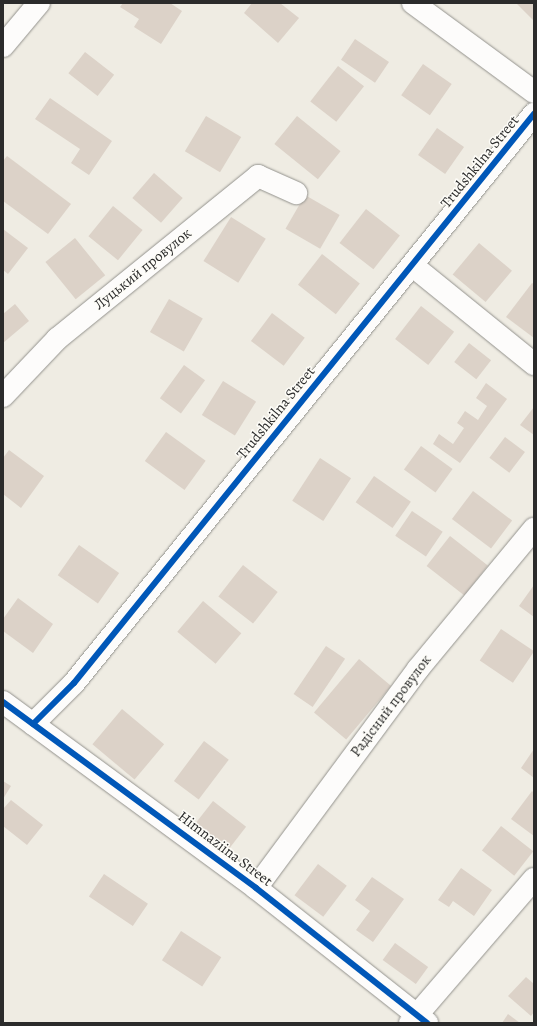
<!DOCTYPE html>
<html>
<head>
<meta charset="utf-8">
<style>
	body { margin:0 }
	#map { position:relative; width:537px; height:1026px; overflow:hidden; background:#efece3; font-family:Alegreya,serif }
	div>[style] { position:absolute }
	.building>* { inset:0; background:#dcd2c8; transform-origin:0 0 }
	.roads { filter:drop-shadow(0 0 1px #93928d) drop-shadow(0 0 1px #93928d) }
	.minor>* { height:22px; margin:-11px; padding:0 11px; transform-origin:11px; border-radius:11px; background:#fdfcfb }
	.tertiary>* { height:22px; margin:-11px; padding:0 11px; transform-origin:11px; border-radius:11px; background:#fdfcfb }
	.cycleway>* { height:6px; margin:-3px; padding:0 3px; transform-origin:3px; border-radius:3px; background:#0057b8 }
	span { translate:-50% -50%; white-space:nowrap; text-align:center; line-height:1.15; -webkit-text-stroke:3px #fdfcf7; paint-order:stroke }
	.street-label { font-size:15px; color:#2b2b2b }
	.frame { position:absolute; inset:0; border:4px solid #2b2b2b; pointer-events:none }
</style>
</head>
<body>
<div id="map">
	<div class="building">
		<div style="clip-path:polygon(123px 3px,170px 3px,182px 11px,161px 44px,134px 27px,139px 19px,120px 7px)"></div>
		<div style="clip-path:polygon(252px 3px,280px 3px,299px 18px,278px 43px,244px 13px)"></div>
		<div style="clip-path:polygon(516px 3px,534px 3px,534px 21px)"></div>
		<div style="left:355px;top:39px;width:41px;height:25px;rotate:34deg"></div>
		<div style="left:85px;top:52px;width:37px;height:27px;rotate:38deg"></div>
		<div style="left:423px;top:64px;width:35px;height:38px;rotate:35deg"></div>
		<div style="left:338px;top:66px;width:33px;height:45px;rotate:38deg"></div>
		<div style="clip-path:polygon(50px 98px,112px 141px,89px 175px,71px 163px,80px 149px,35px 119px)"></div>
		<div style="left:206px;top:116px;width:41px;height:41px;rotate:31deg"></div>
		<div style="left:297px;top:116px;width:56px;height:36px;rotate:39deg"></div>
		<div style="left:437px;top:128px;width:33px;height:33px;rotate:35deg"></div>
		<div style="clip-path:polygon(7px 156px,71px 204px,48px 234px,3px 201px,3px 161px)"></div>
		<div style="left:154px;top:173px;width:38px;height:33px;rotate:41deg"></div>
		<div style="left:305px;top:195px;width:40px;height:39px;rotate:30deg"></div>
		<div style="left:113px;top:206px;width:38px;height:39px;rotate:39deg"></div>
		<div style="left:366px;top:209px;width:43px;height:43px;rotate:38deg"></div>
		<div style="left:231px;top:217px;width:41px;height:52px;rotate:32deg"></div>
		<div style="clip-path:polygon(3px 229px,28px 248px,8px 274px,3px 270px)"></div>
		<div style="left:75px;top:238px;width:48px;height:38px;rotate:51deg"></div>
		<div style="left:479px;top:243px;width:43px;height:41px;rotate:40deg"></div>
		<div style="left:322px;top:254px;width:48px;height:39px;rotate:38deg"></div>
		<div style="clip-path:polygon(532px 283px,534px 284px,534px 338px,506px 317px)"></div>
		<div style="left:169px;top:299px;width:39px;height:38px;rotate:30deg"></div>
		<div style="clip-path:polygon(15px 304px,29px 321px,3px 343px,3px 314px)"></div>
		<div style="left:421px;top:306px;width:42px;height:42px;rotate:38deg"></div>
		<div style="left:272px;top:313px;width:41px;height:35px;rotate:37deg"></div>
		<div style="left:469px;top:343px;width:28px;height:24px;rotate:38deg"></div>
		<div style="left:184px;top:365px;width:26px;height:41px;rotate:36deg"></div>
		<div style="left:223px;top:381px;width:39px;height:40px;rotate:32deg"></div>
		<div style="clip-path:polygon(486px 383px,507px 399px,460px 463px,433px 444px,439px 434px,453px 444px,464px 428px,457px 423px,465px 411px,478px 420px,487px 406px,476px 398px)"></div>
		<div style="clip-path:polygon(534px 407px,534px 435px,520px 425px)"></div>
		<div style="left:166px;top:432px;width:49px;height:36px;rotate:36deg"></div>
		<div style="left:505px;top:437px;width:25px;height:26px;rotate:37deg"></div>
		<div style="left:421px;top:446px;width:39px;height:29px;rotate:36deg"></div>
		<div style="clip-path:polygon(9px 450px,44px 476px,21px 508px,3px 494px,3px 458px)"></div>
		<div style="left:320px;top:458px;width:37px;height:51px;rotate:33deg"></div>
		<div style="left:374px;top:476px;width:45px;height:32px;rotate:35deg"></div>
		<div style="left:473px;top:491px;width:49px;height:35px;rotate:37deg"></div>
		<div style="left:412px;top:511px;width:37px;height:30px;rotate:34deg"></div>
		<div style="left:450px;top:536px;width:48px;height:38px;rotate:38deg"></div>
		<div style="left:79px;top:545px;width:49px;height:37px;rotate:35deg"></div>
		<div style="left:243px;top:565px;width:44px;height:40px;rotate:38deg"></div>
		<div style="clip-path:polygon(534px 585px,534px 617px,519px 606px)"></div>
		<div style="clip-path:polygon(18px 598px,53px 624px,33px 653px,3px 631px,3px 619px)"></div>
		<div style="left:203px;top:601px;width:50px;height:40px;rotate:40deg"></div>
		<div style="left:501px;top:629px;width:40px;height:38px;rotate:34deg"></div>
		<div style="left:326px;top:646px;width:23px;height:58px;rotate:34deg"></div>
		<div style="left:359px;top:659px;width:42px;height:70px;rotate:40deg"></div>
		<div style="left:122px;top:709px;width:55px;height:46px;rotate:40deg"></div>
		<div style="left:204px;top:741px;width:31px;height:50px;rotate:37deg"></div>
		<div style="clip-path:polygon(534px 749px,534px 778px,521px 768px)"></div>
		<div style="clip-path:polygon(3px 781px,11px 786px,3px 799px)"></div>
		<div style="clip-path:polygon(532px 791px,534px 793px,534px 836px,511px 819px)"></div>
		<div style="clip-path:polygon(11px 800px,43px 825px,27px 845px,3px 826px,3px 809px)"></div>
		<div style="left:213px;top:801px;width:42px;height:35px;rotate:38deg"></div>
		<div style="left:501px;top:826px;width:41px;height:31px;rotate:38deg"></div>
		<div style="left:318px;top:864px;width:36px;height:39px;rotate:37deg"></div>
		<div style="clip-path:polygon(461px 868px,492px 890px,474px 916px,453px 901px,449px 907px,438px 900px)"></div>
		<div style="left:104px;top:874px;width:53px;height:27px;rotate:34deg"></div>
		<div style="clip-path:polygon(372px 877px,404px 899px,373px 942px,356px 930px,370px 911px,355px 900px)"></div>
		<div style="left:181px;top:931px;width:48px;height:35px;rotate:33deg"></div>
		<div style="left:395px;top:943px;width:41px;height:21px;rotate:36deg"></div>
		<div style="clip-path:polygon(526px 977px,534px 984px,534px 1012px,531px 1016px,508px 996px)"></div>
		<div style="clip-path:polygon(508px 1014px,520px 1023px,502px 1023px)"></div>
	</div>
	<div class="roads">
		<div class="minor">
			<div style="left:3px;top:46px;width:56px;rotate:-50.1deg"></div>
			<div style="left:413px;top:266px;width:156px;rotate:39deg"></div>
			<div style="left:3px;top:396px;width:79px;rotate:-46.5deg"></div>
			<div style="left:57px;top:339px;width:259px;rotate:-39deg"></div>
			<div style="left:258px;top:176px;width:42px;rotate:24.1deg"></div>
			<div style="left:3px;top:702px;width:314px;rotate:36.3deg"></div>
			<div style="left:256px;top:888px;width:218px;rotate:38.3deg"></div>
			<div style="left:33px;top:724px;width:58px;rotate:-45deg"></div>
			<div style="left:74px;top:683px;width:732px;rotate:-51.05deg"></div>
			<div style="left:256px;top:888px;width:272px;rotate:-53.5deg"></div>
			<div style="left:418px;top:669px;width:182px;rotate:-50.4deg"></div>
		</div>
		<div class="tertiary">
			<div style="left:413px;top:3px;width:150px;rotate:36.3deg"></div>
			<div style="left:410px;top:1023px;width:190px;rotate:-49.3deg"></div>
		</div>
	</div>
	<div class="cycleway">
		<div style="left:3px;top:702px;width:314px;rotate:36.3deg"></div>
		<div style="left:256px;top:888px;width:218px;rotate:38.3deg"></div>
		<div style="left:33px;top:724px;width:58px;rotate:-45deg"></div>
		<div style="left:74px;top:683px;width:732px;rotate:-51.05deg"></div>
	</div>
	<div class="street-label">
		<span style="left:480px;top:162px;rotate:-51deg">Trudshkilna Street</span>
		<span style="left:143px;top:269px;rotate:-39deg">Луцький провулок</span>
		<span style="left:276px;top:413px;rotate:-51deg">Trudshkilna Street</span>
		<span style="left:391px;top:706px;rotate:-53deg">Радісний провулок</span>
		<span style="left:225px;top:849px;rotate:37deg">Himnaziina Street</span>
	</div>
	<div class="frame"></div>
</div>
</body>
</html>
